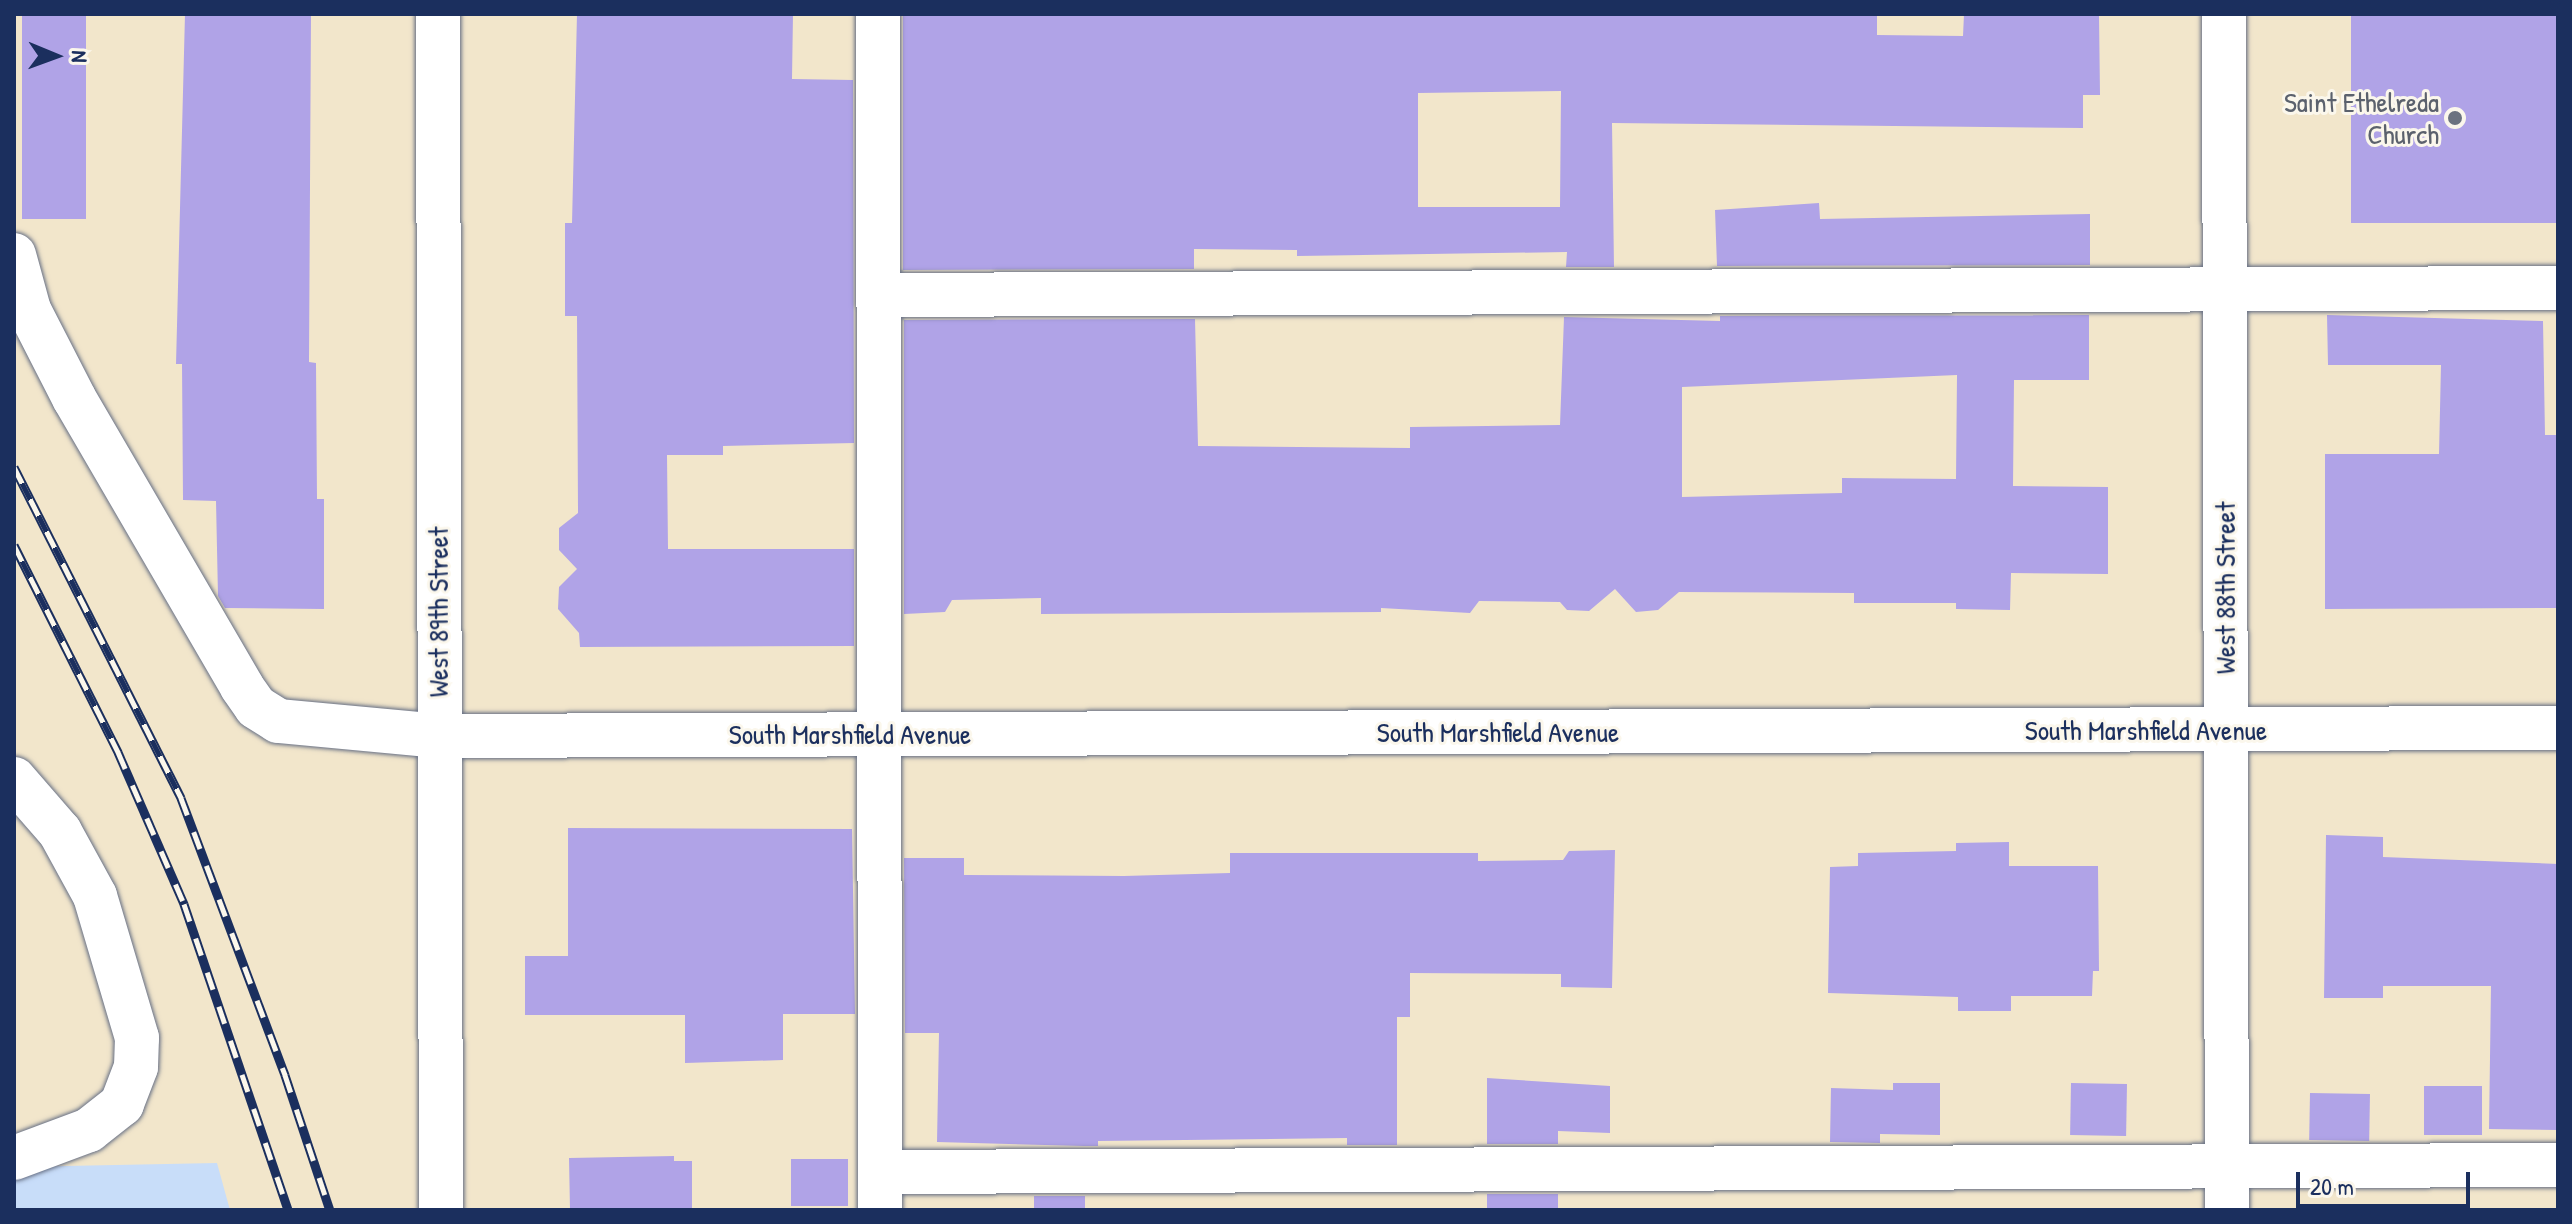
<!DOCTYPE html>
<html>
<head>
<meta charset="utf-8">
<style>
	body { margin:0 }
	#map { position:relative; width:2572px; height:1224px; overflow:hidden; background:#f2e6cb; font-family:"Patrick Hand",sans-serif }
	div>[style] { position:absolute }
	.built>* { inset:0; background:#c8ddf9 }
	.building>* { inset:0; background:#b0a3e7; transform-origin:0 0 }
	.roads { filter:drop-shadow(0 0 2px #666f84) drop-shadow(0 0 2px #666f84) }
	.minor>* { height:44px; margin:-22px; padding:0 22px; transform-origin:22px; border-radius:22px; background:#fff }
	.rail>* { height:9px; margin-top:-4.5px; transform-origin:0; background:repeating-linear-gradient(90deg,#fbf7ec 0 18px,#1b2f5e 0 36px); box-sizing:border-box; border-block:2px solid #1b2f5e }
	.dots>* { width:22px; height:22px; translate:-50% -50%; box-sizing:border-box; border:4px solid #fbf7ec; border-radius:50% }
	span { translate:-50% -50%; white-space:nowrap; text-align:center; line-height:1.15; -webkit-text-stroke:6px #fbf7ec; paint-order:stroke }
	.worship-label { font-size:28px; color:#5b616d }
	.right { translate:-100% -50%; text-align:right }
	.street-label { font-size:28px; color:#1b2f5e }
	.frame { position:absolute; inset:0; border:16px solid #1b2f5e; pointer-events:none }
	.north { position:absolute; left:16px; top:16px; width:80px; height:80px; -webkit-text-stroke:6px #fbf7ec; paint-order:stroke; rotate:91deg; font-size:22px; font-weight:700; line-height:32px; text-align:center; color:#1b2f5e }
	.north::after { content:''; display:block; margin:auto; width:28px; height:36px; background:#1b2f5e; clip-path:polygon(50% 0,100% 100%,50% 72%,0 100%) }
	.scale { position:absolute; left:2296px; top:1172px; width:174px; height:36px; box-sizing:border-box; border:4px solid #1b2f5e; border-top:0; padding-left:10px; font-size:24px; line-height:28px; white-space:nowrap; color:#1b2f5e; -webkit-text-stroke:6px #fbf7ec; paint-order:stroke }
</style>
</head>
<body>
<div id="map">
	<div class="built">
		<div style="clip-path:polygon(217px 1163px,230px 1210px,14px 1210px,14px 1167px)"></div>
	</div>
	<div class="building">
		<div style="left:22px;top:14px;width:64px;height:205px"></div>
		<div style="clip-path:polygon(185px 14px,311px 14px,309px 362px,316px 363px,317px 499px,324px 499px,324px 609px,225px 608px,218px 596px,216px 501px,183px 500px,182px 364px,176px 364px)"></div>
		<div style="clip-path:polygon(577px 14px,793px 14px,792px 79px,853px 80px,854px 443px,723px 446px,723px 455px,667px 455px,668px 549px,854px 549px,854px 646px,580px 647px,579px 633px,558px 609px,559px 587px,577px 569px,559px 550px,559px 528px,578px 513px,577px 316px,565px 316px,565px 223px,572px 223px)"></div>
		<div style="clip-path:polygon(evenodd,903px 14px,1877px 14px,1877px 35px,1963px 36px,1964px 14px,2099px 14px,2100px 95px,2083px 95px,2083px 128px,1612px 123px,1614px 267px,1566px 267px,1567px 252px,1297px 256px,1297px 250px,1194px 249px,1194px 269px,903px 270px,903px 14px,1561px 91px,1560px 207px,1418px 207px,1418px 93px,1561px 91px)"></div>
		<div style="left:2351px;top:14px;width:207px;height:209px"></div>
		<div style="clip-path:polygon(1819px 203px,1820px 219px,2090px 214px,2090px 265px,1717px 266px,1715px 210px)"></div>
		<div style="clip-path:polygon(evenodd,2089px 315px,2089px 380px,2014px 380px,2013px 486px,2108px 487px,2108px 574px,2011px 573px,2010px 610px,1956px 609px,1956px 603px,1854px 603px,1854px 593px,1679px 592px,1658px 610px,1636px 612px,1615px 589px,1589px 611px,1567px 610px,1560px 602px,1479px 601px,1470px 613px,1381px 608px,1381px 612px,1041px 614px,1041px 598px,952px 600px,945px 612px,904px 614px,904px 320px,1195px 319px,1198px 446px,1410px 448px,1410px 427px,1560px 425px,1564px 317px,1720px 321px,1720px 316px,2089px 315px,1957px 375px,1956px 479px,1842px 478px,1842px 493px,1682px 497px,1682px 387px,1957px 375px)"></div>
		<div style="clip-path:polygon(2327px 315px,2543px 321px,2545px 435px,2558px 435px,2558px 608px,2325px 609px,2325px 454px,2439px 454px,2441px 365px,2328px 365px)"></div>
		<div style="clip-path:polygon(568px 828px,852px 829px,855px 1014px,783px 1014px,783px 1060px,685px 1063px,685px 1015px,525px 1015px,525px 956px,568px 956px)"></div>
		<div style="clip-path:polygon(2326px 835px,2383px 837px,2383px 857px,2558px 864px,2558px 1130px,2489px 1129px,2491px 986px,2383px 986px,2383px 998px,2324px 998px)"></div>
		<div style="clip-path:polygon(2009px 842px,2009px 866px,2098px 866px,2099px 971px,2093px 971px,2092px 996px,2011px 996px,2011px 1011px,1958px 1011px,1958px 997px,1828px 993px,1830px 867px,1858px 866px,1858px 853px,1956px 851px,1956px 843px)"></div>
		<div style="clip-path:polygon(1615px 850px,1612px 988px,1561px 987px,1561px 974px,1410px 973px,1410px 1017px,1397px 1017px,1397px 1145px,1347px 1145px,1347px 1138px,1098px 1141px,1098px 1146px,1084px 1146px,937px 1142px,939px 1033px,905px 1033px,904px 858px,964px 858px,964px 875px,1124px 876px,1230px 873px,1230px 853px,1478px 853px,1478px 861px,1563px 860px,1569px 851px)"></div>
		<div style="clip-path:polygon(1487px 1078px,1610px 1086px,1610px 1133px,1558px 1131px,1558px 1144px,1487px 1144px)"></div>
		<div style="clip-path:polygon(1893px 1083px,1940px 1083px,1940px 1135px,1880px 1134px,1880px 1143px,1830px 1142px,1831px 1088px,1893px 1090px)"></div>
		<div style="left:2127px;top:1084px;width:52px;height:56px;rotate:91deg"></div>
		<div style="left:2424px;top:1086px;width:58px;height:49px"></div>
		<div style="left:2310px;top:1093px;width:60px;height:47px;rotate:1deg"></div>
		<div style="clip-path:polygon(674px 1156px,674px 1161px,692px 1161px,692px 1210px,570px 1210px,569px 1158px)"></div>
		<div style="left:848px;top:1159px;width:47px;height:57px;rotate:90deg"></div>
		<div style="left:1487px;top:1194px;width:71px;height:16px"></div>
		<div style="left:1034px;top:1196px;width:51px;height:14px"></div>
	</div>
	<div class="roads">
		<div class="minor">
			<div style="left:438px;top:14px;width:1196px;rotate:89.86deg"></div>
			<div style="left:878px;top:14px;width:1196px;rotate:89.9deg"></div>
			<div style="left:2224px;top:14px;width:1196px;rotate:89.86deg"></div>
			<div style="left:14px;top:255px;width:57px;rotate:74.7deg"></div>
			<div style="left:29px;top:310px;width:99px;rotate:62.9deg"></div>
			<div style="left:74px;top:398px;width:334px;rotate:59.8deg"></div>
			<div style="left:242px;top:687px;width:24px;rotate:55deg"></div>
			<div style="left:256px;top:707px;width:26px;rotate:32deg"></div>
			<div style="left:278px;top:721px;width:162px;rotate:5.3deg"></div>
			<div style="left:439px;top:736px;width:2119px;rotate:-0.22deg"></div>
			<div style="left:878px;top:295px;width:1680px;rotate:-0.24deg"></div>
			<div style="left:14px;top:779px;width:70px;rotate:49deg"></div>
			<div style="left:60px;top:832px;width:73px;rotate:61.3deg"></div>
			<div style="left:95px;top:896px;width:148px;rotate:73.5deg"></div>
			<div style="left:137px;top:1038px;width:29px;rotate:92deg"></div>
			<div style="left:136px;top:1067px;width:40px;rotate:111deg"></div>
			<div style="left:122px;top:1104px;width:42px;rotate:141.8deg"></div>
			<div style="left:89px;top:1130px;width:80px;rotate:159.5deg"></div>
			<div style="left:880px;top:1172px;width:1678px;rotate:-0.24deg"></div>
		</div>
	</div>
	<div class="rail">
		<div style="left:14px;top:467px;width:371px;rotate:63.2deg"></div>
		<div style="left:181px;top:798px;width:296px;rotate:69.4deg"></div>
		<div style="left:285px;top:1075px;width:142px;rotate:71.6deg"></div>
		<div style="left:14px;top:545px;width:232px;rotate:63.3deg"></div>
		<div style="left:118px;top:752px;width:166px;rotate:66.5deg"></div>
		<div style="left:184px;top:904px;width:323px;rotate:71.2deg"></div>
	</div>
	<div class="dots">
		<div style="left:2455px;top:118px;background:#6b7280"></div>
	</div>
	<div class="worship-label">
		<span class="right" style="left:2439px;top:118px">Saint Ethelreda<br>Church</span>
	</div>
	<div class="street-label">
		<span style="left:2225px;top:588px;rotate:-90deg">West 88th Street</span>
		<span style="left:438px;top:612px;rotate:-90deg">West 89th Street</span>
		<span style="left:2146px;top:730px">South Marshfield Avenue</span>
		<span style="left:1498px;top:732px">South Marshfield Avenue</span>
		<span style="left:850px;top:734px">South Marshfield Avenue</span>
	</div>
	<div class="frame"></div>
	<div class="north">N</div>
	<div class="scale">20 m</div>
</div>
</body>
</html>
